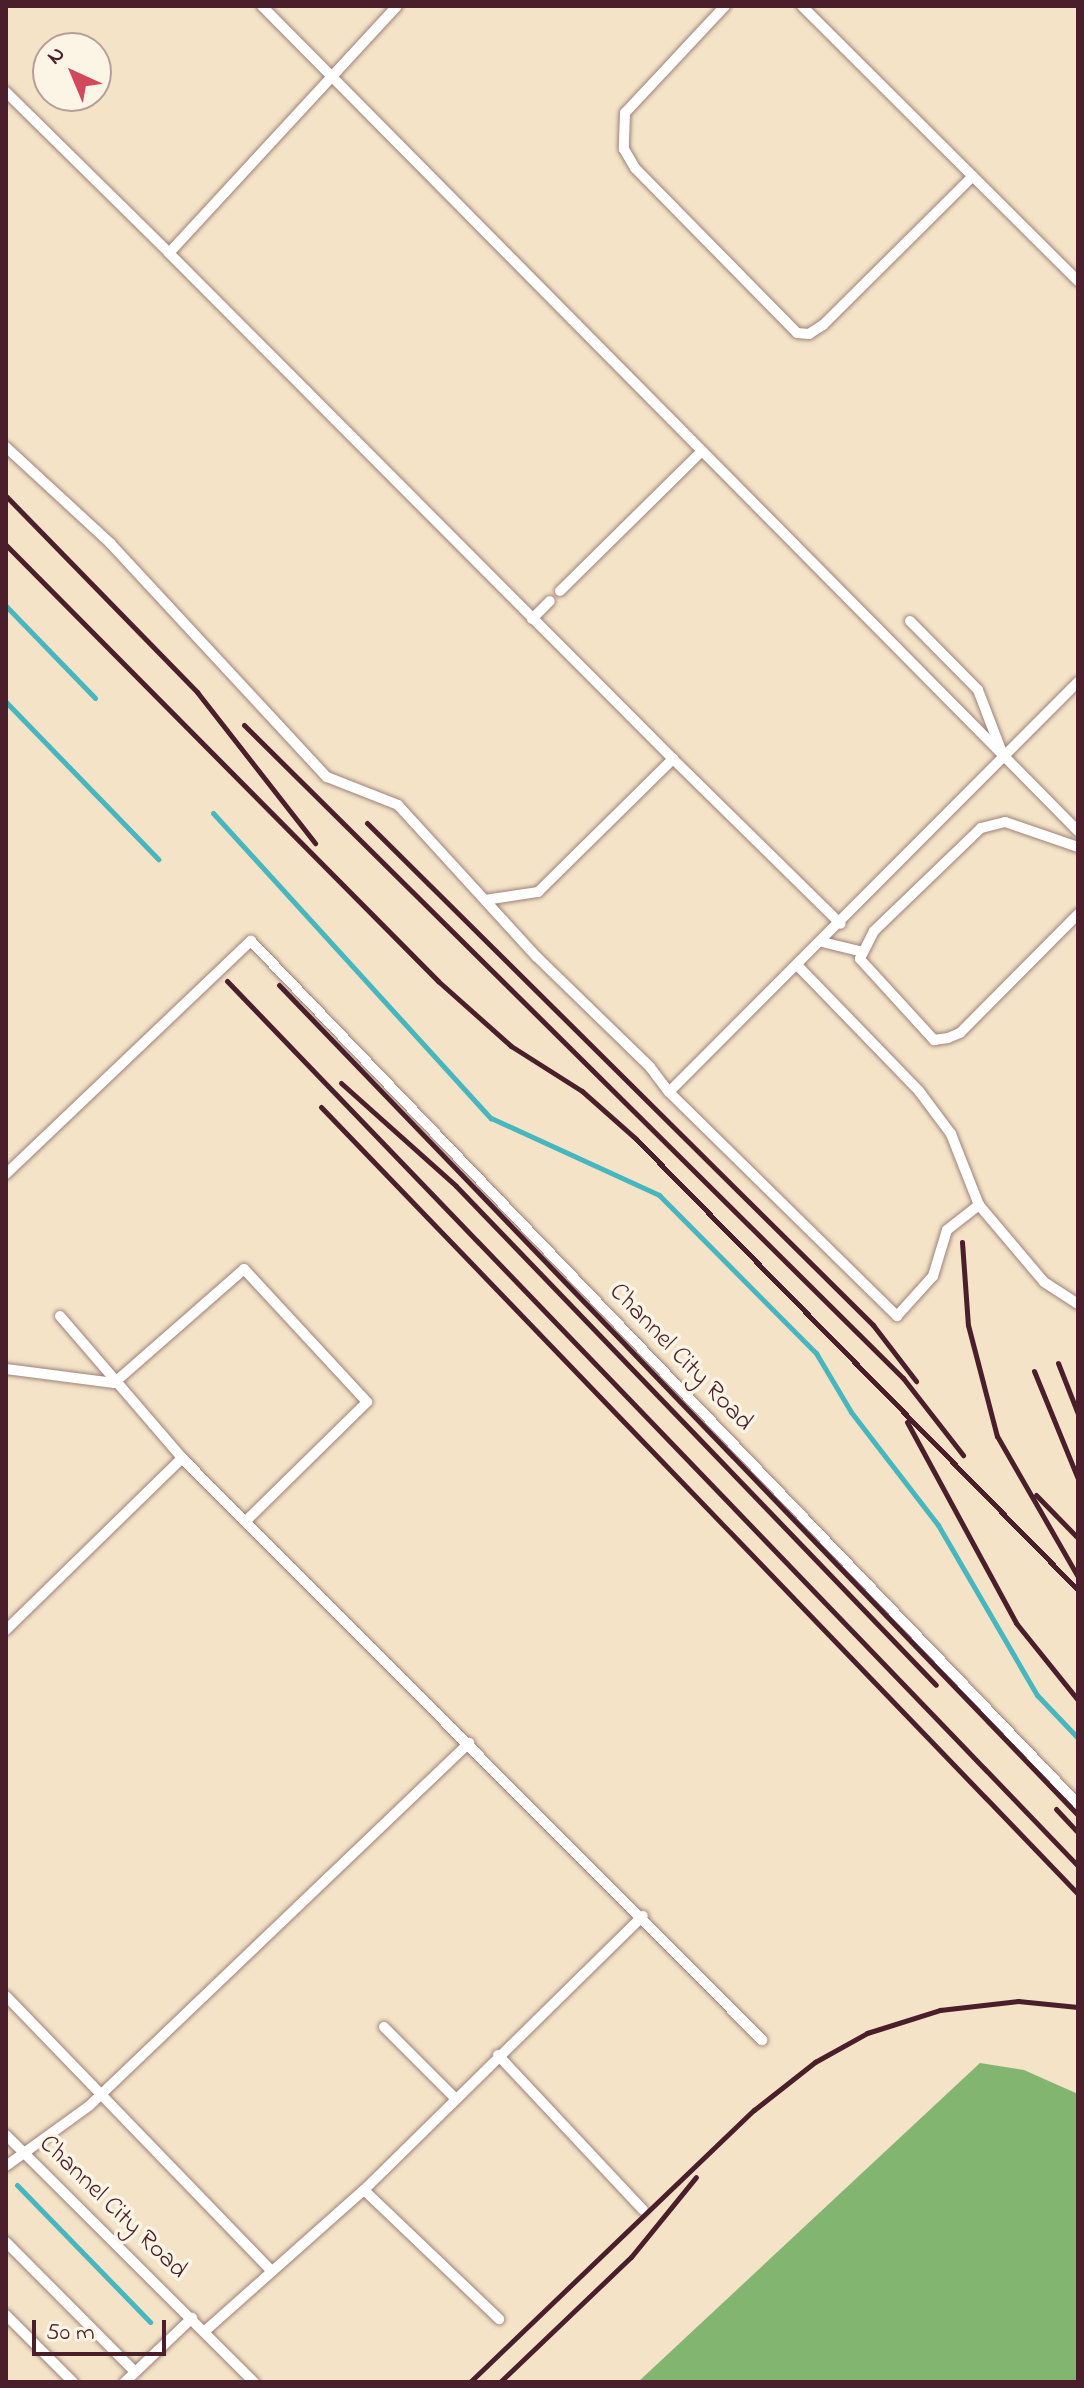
<!DOCTYPE html>
<html>
<head>
<meta charset="utf-8">
<style>
	body { margin:0 }
	#map { position:relative; width:1084px; height:2388px; overflow:hidden; background:#f4e3c7; font-family:"Indie Flower",sans-serif }
	div>[style] { position:absolute }
	.forest>* { inset:0; background:#82b670 }
	.stream>* { height:5px; margin:-2.5px; padding:0 2.5px; transform-origin:2.5px; border-radius:2.5px; background:#47b6bf }
	.roads { filter:drop-shadow(0 0 2px #9f8179) drop-shadow(0 0 2px #9f8179) }
	.lane>* { height:10px; margin:-5px; padding:0 5px; transform-origin:5px; border-radius:5px; background:#fff }
	.rail>* { height:5px; margin:-2.5px; padding:0 2.5px; transform-origin:2.5px; border-radius:2.5px; background:#4a1f2b }
	span { translate:-50% -50%; white-space:nowrap; text-align:center; line-height:1.15; -webkit-text-stroke:7px #fcf5e5; paint-order:stroke }
	.street-label { font-size:26px; color:#4a1f2b }
	.frame { position:absolute; inset:0; border:8px solid #4a1f2b; pointer-events:none }
	.north { position:absolute; left:32px; top:32px; width:80px; height:80px; box-sizing:border-box; background:#fcf5e5; border:2px solid #b59f9b; border-radius:50%; rotate:316deg; font-size:22px; font-weight:700; line-height:32px; text-align:center; color:#4a1f2b }
	.north::after { content:''; display:block; margin:auto; width:28px; height:36px; background:#d1495b; clip-path:polygon(50% 0,100% 100%,50% 72%,0 100%) }
	.scale { position:absolute; left:32px; top:2320px; width:134px; height:36px; box-sizing:border-box; border:4px solid #4a1f2b; border-top:0; padding-left:10px; font-size:24px; line-height:28px; white-space:nowrap; color:#4a1f2b; -webkit-text-stroke:6px #fcf5e5; paint-order:stroke }
</style>
</head>
<body>
<div id="map">
	<div class="forest">
		<div style="clip-path:polygon(980px 2063px,1024px 2070px,1078px 2094px,1078px 2382px,638px 2382px)"></div>
	</div>
	<div class="stream">
		<div style="left:6px;top:606px;width:128px;rotate:45.9deg"></div>
		<div style="left:6px;top:702px;width:219px;rotate:45.9deg"></div>
		<div style="left:213px;top:813px;width:413px;rotate:47.7deg"></div>
		<div style="left:491px;top:1118px;width:185px;rotate:24.6deg"></div>
		<div style="left:659px;top:1195px;width:223px;rotate:45.2deg"></div>
		<div style="left:816px;top:1353px;width:69px;rotate:59.3deg"></div>
		<div style="left:851px;top:1412px;width:143px;rotate:52.4deg"></div>
		<div style="left:938px;top:1525px;width:197px;rotate:59.8deg"></div>
		<div style="left:1037px;top:1695px;width:59px;rotate:46.4deg"></div>
		<div style="left:17px;top:2185px;width:191px;rotate:45.8deg"></div>
	</div>
	<div class="roads">
		<div class="lane">
			<div style="left:262px;top:6px;width:1054px;rotate:45.31deg"></div>
			<div style="left:397px;top:6px;width:336px;rotate:132.7deg"></div>
			<div style="left:169px;top:253px;width:714px;rotate:45.11deg"></div>
			<div style="left:725px;top:6px;width:146px;rotate:133.1deg"></div>
			<div style="left:625px;top:113px;width:36px;rotate:92deg"></div>
			<div style="left:624px;top:149px;width:22px;rotate:60deg"></div>
			<div style="left:635px;top:168px;width:231px;rotate:45.5deg"></div>
			<div style="left:797px;top:333px;width:12px;rotate:5deg"></div>
			<div style="left:809px;top:334px;width:17px;rotate:-33deg"></div>
			<div style="left:823px;top:325px;width:211px;rotate:-44.8deg"></div>
			<div style="left:802px;top:6px;width:390px;rotate:44.9deg"></div>
			<div style="left:6px;top:92px;width:229px;rotate:44.6deg"></div>
			<div style="left:6px;top:447px;width:142px;rotate:42.7deg"></div>
			<div style="left:110px;top:543px;width:319px;rotate:47.2deg"></div>
			<div style="left:327px;top:777px;width:76px;rotate:21.5deg"></div>
			<div style="left:398px;top:805px;width:206px;rotate:47.6deg"></div>
			<div style="left:537px;top:957px;width:158px;rotate:44.2deg"></div>
			<div style="left:650px;top:1067px;width:31px;rotate:53deg"></div>
			<div style="left:669px;top:1092px;width:320px;rotate:44.5deg"></div>
			<div style="left:897px;top:1316px;width:54px;rotate:-48deg"></div>
			<div style="left:933px;top:1276px;width:48px;rotate:-73.1deg"></div>
			<div style="left:947px;top:1230px;width:41px;rotate:-38deg"></div>
			<div style="left:979px;top:1205px;width:101px;rotate:49.8deg"></div>
			<div style="left:1044px;top:1282px;width:40px;rotate:32.9deg"></div>
			<div style="left:560px;top:591px;width:199px;rotate:-44.6deg"></div>
			<div style="left:532px;top:619px;width:25px;rotate:-45deg"></div>
			<div style="left:910px;top:621px;width:97px;rotate:45.4deg"></div>
			<div style="left:978px;top:690px;width:70px;rotate:69deg"></div>
			<div style="left:1003px;top:755px;width:107px;rotate:45.4deg"></div>
			<div style="left:1078px;top:847px;width:77px;rotate:-161.1deg"></div>
			<div style="left:1005px;top:822px;width:25px;rotate:166deg"></div>
			<div style="left:981px;top:828px;width:149px;rotate:136.1deg"></div>
			<div style="left:874px;top:931px;width:31px;rotate:117deg"></div>
			<div style="left:860px;top:959px;width:110px;rotate:47.6deg"></div>
			<div style="left:934px;top:1040px;width:14px;rotate:-8deg"></div>
			<div style="left:948px;top:1038px;width:13px;rotate:-23deg"></div>
			<div style="left:960px;top:1033px;width:168px;rotate:-45.2deg"></div>
			<div style="left:485px;top:900px;width:54px;rotate:-8.6deg"></div>
			<div style="left:538px;top:892px;width:190px;rotate:-44.6deg"></div>
			<div style="left:673px;top:759px;width:235px;rotate:44.5deg"></div>
			<div style="left:822px;top:942px;width:42px;rotate:13.7deg"></div>
			<div style="left:798px;top:966px;width:174px;rotate:45.9deg"></div>
			<div style="left:919px;top:1091px;width:54px;rotate:53.3deg"></div>
			<div style="left:951px;top:1134px;width:76px;rotate:68.5deg"></div>
			<div style="left:669px;top:1092px;width:579px;rotate:-45.07deg"></div>
			<div style="left:6px;top:1174px;width:338px;rotate:-43.6deg"></div>
			<div style="left:251px;top:941px;width:1195px;rotate:46.22deg"></div>
			<div style="left:60px;top:1316px;width:187px;rotate:49.3deg"></div>
			<div style="left:182px;top:1458px;width:822px;rotate:45.1deg"></div>
			<div style="left:6px;top:1369px;width:109px;rotate:7.4deg"></div>
			<div style="left:114px;top:1383px;width:173px;rotate:-41.2deg"></div>
			<div style="left:244px;top:1269px;width:181px;rotate:47.2deg"></div>
			<div style="left:367px;top:1402px;width:170px;rotate:135.5deg"></div>
			<div style="left:6px;top:1630px;width:246px;rotate:-44.3deg"></div>
			<div style="left:6px;top:1996px;width:381px;rotate:46deg"></div>
			<div style="left:384px;top:2027px;width:100px;rotate:45deg"></div>
			<div style="left:498px;top:2055px;width:212px;rotate:46.9deg"></div>
			<div style="left:6px;top:2135px;width:350px;rotate:44.9deg"></div>
			<div style="left:6px;top:2166px;width:102px;rotate:-35.9deg"></div>
			<div style="left:89px;top:2106px;width:526px;rotate:-43.69deg"></div>
			<div style="left:364px;top:2190px;width:187px;rotate:43.7deg"></div>
			<div style="left:6px;top:2242px;width:183px;rotate:45.2deg"></div>
			<div style="left:6px;top:2315px;width:95px;rotate:45deg"></div>
			<div style="left:205px;top:2331px;width:213px;rotate:-41.6deg"></div>
			<div style="left:364px;top:2190px;width:391px;rotate:-44.5deg"></div>
			<div style="left:125px;top:2382px;width:93px;rotate:-43.7deg"></div>
		</div>
	</div>
	<div class="rail">
		<div style="left:6px;top:496px;width:274px;rotate:45.7deg"></div>
		<div style="left:197px;top:692px;width:192px;rotate:52deg"></div>
		<div style="left:6px;top:545px;width:614px;rotate:45.26deg"></div>
		<div style="left:438px;top:981px;width:98px;rotate:41.7deg"></div>
		<div style="left:511px;top:1046px;width:84px;rotate:32.4deg"></div>
		<div style="left:582px;top:1091px;width:72px;rotate:41.6deg"></div>
		<div style="left:636px;top:1139px;width:631px;rotate:45.58deg"></div>
		<div style="left:244px;top:725px;width:928px;rotate:44.74deg"></div>
		<div style="left:903px;top:1378px;width:98px;rotate:52.1deg"></div>
		<div style="left:367px;top:823px;width:713px;rotate:44.77deg"></div>
		<div style="left:873px;top:1325px;width:71px;rotate:52.5deg"></div>
		<div style="left:227px;top:981px;width:1228px;rotate:46.12deg"></div>
		<div style="left:279px;top:985px;width:1152px;rotate:46.09deg"></div>
		<div style="left:341px;top:1083px;width:154px;rotate:41.8deg"></div>
		<div style="left:456px;top:1186px;width:692px;rotate:46.11deg"></div>
		<div style="left:321px;top:1107px;width:1092px;rotate:46.11deg"></div>
		<div style="left:962px;top:1242px;width:83px;rotate:85.9deg"></div>
		<div style="left:968px;top:1325px;width:115px;rotate:75.4deg"></div>
		<div style="left:997px;top:1436px;width:163px;rotate:60.1deg"></div>
		<div style="left:1058px;top:1363px;width:55px;rotate:68.6deg"></div>
		<div style="left:1034px;top:1371px;width:117px;rotate:67.8deg"></div>
		<div style="left:907px;top:1422px;width:229px;rotate:61.5deg"></div>
		<div style="left:1016px;top:1623px;width:99px;rotate:51.2deg"></div>
		<div style="left:1036px;top:1495px;width:60px;rotate:45.7deg"></div>
		<div style="left:1056px;top:1809px;width:33px;rotate:47deg"></div>
		<div style="left:470px;top:2382px;width:393px;rotate:-43.8deg"></div>
		<div style="left:754px;top:2110px;width:78px;rotate:-38.2deg"></div>
		<div style="left:815px;top:2062px;width:60px;rotate:-29.1deg"></div>
		<div style="left:867px;top:2033px;width:77px;rotate:-17.5deg"></div>
		<div style="left:940px;top:2010px;width:79px;rotate:-6.6deg"></div>
		<div style="left:1018px;top:2001px;width:60px;rotate:5.7deg"></div>
		<div style="left:500px;top:2382px;width:181px;rotate:-43.7deg"></div>
		<div style="left:631px;top:2257px;width:103px;rotate:-50.9deg"></div>
	</div>
	<div class="street-label">
		<span style="left:680px;top:1358px;rotate:46deg">Channel City Road</span>
		<span style="left:112px;top:2208px;rotate:44deg">Channel City Road</span>
	</div>
	<div class="frame"></div>
	<div class="north">N</div>
	<div class="scale">50 m</div>
</div>
</body>
</html>
